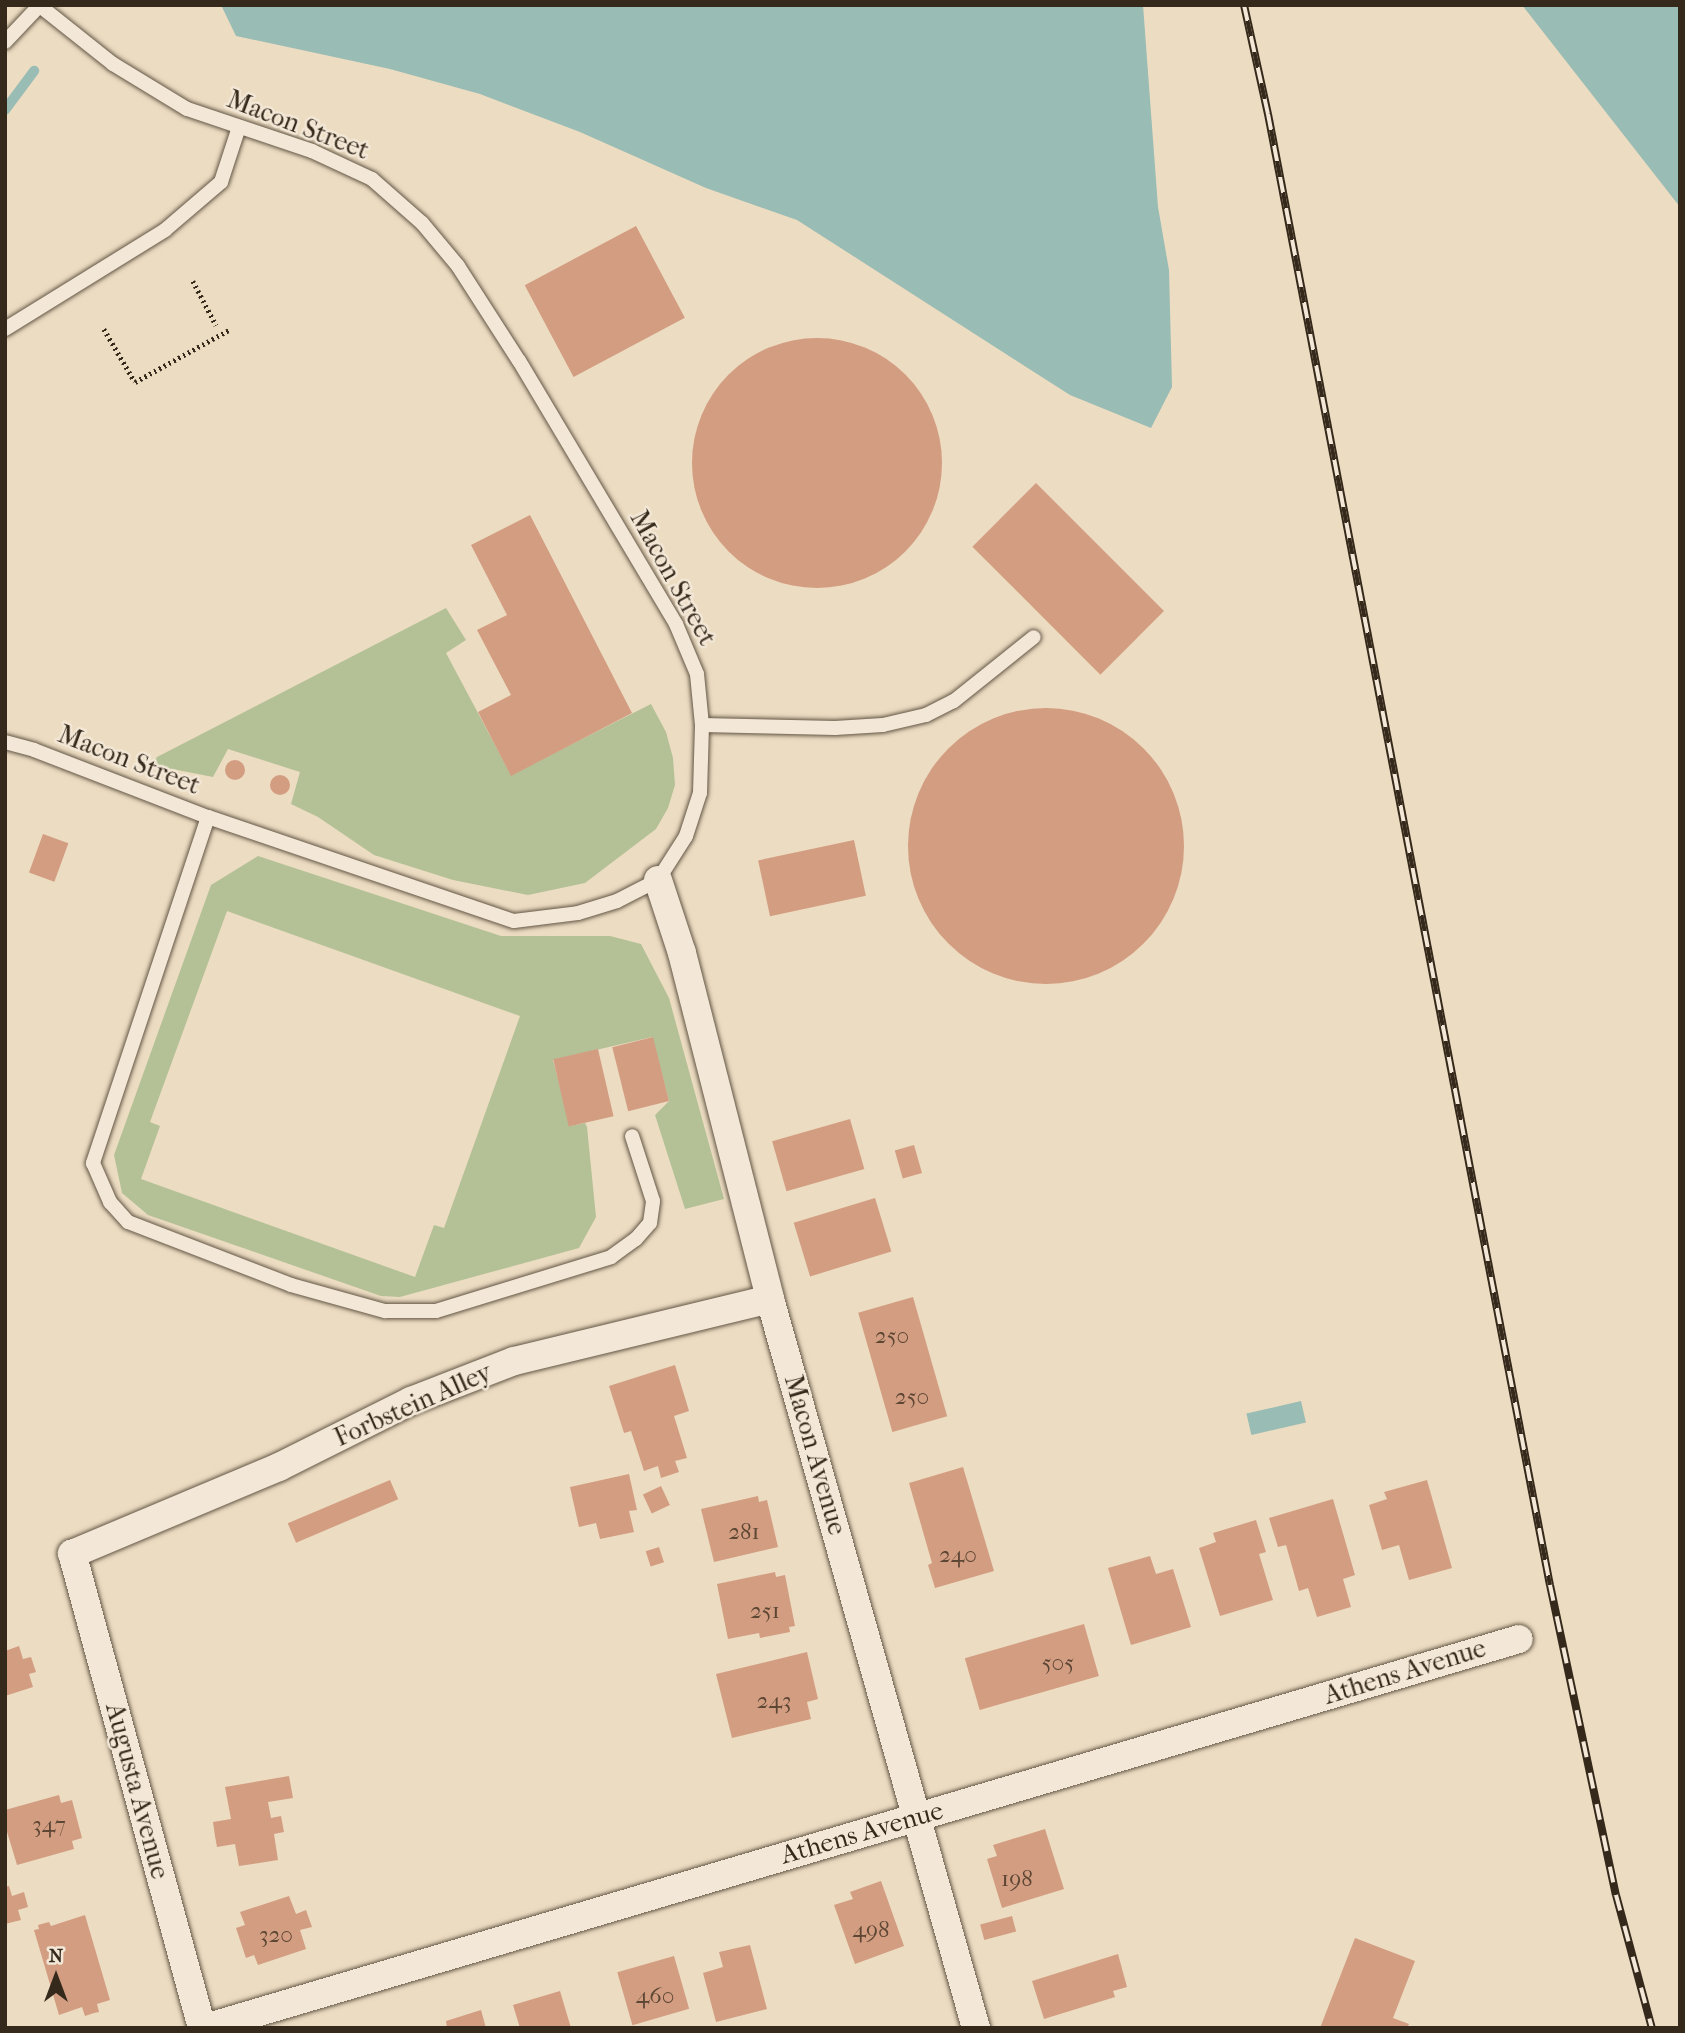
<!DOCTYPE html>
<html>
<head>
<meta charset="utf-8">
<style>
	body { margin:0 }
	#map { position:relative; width:1685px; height:2033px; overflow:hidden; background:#ecdcc2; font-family:"IM FELL French Canon",serif }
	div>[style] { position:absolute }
	.green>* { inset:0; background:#b4c196 }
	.water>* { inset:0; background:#99bcb4; transform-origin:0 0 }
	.stream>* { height:10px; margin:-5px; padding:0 5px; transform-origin:5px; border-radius:5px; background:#99bcb4 }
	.building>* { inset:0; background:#d39d81; transform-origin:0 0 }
	.round { border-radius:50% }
	.path>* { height:4.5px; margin-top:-2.25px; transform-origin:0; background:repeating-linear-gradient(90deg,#35291b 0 2px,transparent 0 5.5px) }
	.roads { filter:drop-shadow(0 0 2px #635645) drop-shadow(0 0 2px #635645) }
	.lane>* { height:14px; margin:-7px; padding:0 7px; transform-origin:7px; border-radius:7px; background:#f3e8d7 }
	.street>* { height:28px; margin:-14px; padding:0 14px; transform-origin:14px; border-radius:14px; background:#f3e8d7 }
	.rail>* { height:8px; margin-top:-4px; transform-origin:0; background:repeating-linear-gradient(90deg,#f3e8d7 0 16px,#35291b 0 32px); box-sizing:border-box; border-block:2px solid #35291b }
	span { translate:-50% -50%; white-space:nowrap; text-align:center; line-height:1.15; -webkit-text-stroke:5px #f3e8d7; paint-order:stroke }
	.number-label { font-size:23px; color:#5c4634 }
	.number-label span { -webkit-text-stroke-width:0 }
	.street-label { font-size:26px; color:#35291b }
	.frame { position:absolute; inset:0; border:7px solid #35291b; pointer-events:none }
	.north { position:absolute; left:21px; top:1942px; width:70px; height:70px; -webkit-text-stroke:5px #f3e8d7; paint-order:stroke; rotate:0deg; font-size:19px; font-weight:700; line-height:28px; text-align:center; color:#35291b }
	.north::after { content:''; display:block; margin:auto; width:24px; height:32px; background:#35291b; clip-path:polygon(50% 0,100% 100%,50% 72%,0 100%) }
</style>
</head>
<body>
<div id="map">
	<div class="green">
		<div style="clip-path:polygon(446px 608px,466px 640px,446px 653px,511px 775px,651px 704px,666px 732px,673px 758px,675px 785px,668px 808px,656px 829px,585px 883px,528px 895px,453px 880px,374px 855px,318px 817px,291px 804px,300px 772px,228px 749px,213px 777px,152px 765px,157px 757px)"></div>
		<div style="clip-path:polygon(evenodd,258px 856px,501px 936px,610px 936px,641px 944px,669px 998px,724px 1199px,685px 1209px,655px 1115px,669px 1101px,652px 1037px,553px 1060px,570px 1126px,585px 1123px,587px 1127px,596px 1217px,579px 1248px,400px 1297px,381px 1296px,148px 1215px,122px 1193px,114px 1155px,211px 885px,258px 856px,227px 911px,520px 1016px,444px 1228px,434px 1225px,415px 1277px,141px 1179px,160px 1126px,150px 1122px,227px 911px)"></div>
	</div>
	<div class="water">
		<div style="clip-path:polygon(221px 5px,1143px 5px,1158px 207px,1169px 270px,1172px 387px,1151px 428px,1070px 395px,797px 220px,706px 188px,580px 132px,480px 94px,390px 69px,236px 36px)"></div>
		<div style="clip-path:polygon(1522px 5px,1680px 5px,1680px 207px)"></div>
		<div style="left:1301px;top:1401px;width:22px;height:56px;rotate:77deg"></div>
	</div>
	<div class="stream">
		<div style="left:5px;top:110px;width:49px;rotate:-53.4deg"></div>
	</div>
	<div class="building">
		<div style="left:636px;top:226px;width:104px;height:126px;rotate:62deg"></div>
		<div class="round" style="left:692px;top:338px;width:250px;height:250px"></div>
		<div style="left:1036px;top:483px;width:181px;height:90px;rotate:45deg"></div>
		<div style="clip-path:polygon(530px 515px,632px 713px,511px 776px,478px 712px,511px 695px,477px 630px,507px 615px,471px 545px)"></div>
		<div class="round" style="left:908px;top:708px;width:276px;height:276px"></div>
		<div class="round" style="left:225px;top:760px;width:20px;height:20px"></div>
		<div class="round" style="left:270px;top:775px;width:20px;height:20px"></div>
		<div style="left:43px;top:834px;width:27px;height:41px;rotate:20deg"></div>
		<div style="left:854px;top:840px;width:57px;height:98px;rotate:78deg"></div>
		<div style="left:653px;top:1037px;width:66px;height:42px;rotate:76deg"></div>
		<div style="left:598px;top:1049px;width:69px;height:46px;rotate:77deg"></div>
		<div style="left:850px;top:1119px;width:52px;height:81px;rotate:74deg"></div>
		<div style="left:914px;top:1145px;width:29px;height:20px;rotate:74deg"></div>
		<div style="left:875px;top:1198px;width:56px;height:85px;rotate:73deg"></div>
		<div style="left:913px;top:1297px;width:124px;height:57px;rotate:74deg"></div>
		<div style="clip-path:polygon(675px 1365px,689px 1411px,674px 1416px,687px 1458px,675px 1461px,679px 1472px,661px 1478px,658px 1466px,644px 1471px,631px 1431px,624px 1433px,609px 1386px)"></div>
		<div style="clip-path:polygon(963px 1467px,994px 1571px,935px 1588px,928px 1565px,932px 1563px,909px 1483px)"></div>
		<div style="clip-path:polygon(629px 1474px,637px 1510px,629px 1511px,634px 1532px,600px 1539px,596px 1523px,579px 1527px,570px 1487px)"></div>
		<div style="left:390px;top:1480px;width:21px;height:111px;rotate:67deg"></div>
		<div style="clip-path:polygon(1427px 1480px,1452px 1568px,1409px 1580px,1399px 1545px,1382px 1550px,1369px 1505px,1387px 1499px,1384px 1492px)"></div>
		<div style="left:661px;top:1486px;width:21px;height:20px;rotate:65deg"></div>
		<div style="clip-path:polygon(758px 1496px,759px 1502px,767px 1500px,778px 1547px,714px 1562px,701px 1509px)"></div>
		<div style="clip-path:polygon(1333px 1499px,1355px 1575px,1343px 1579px,1351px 1607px,1317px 1617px,1308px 1588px,1299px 1591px,1286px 1545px,1278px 1547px,1269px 1518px)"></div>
		<div style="clip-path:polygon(1256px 1520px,1266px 1552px,1259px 1554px,1273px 1600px,1220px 1616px,1199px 1548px,1216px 1542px,1213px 1533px)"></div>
		<div style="left:659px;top:1547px;width:16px;height:14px;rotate:72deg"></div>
		<div style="clip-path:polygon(1150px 1556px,1156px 1574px,1173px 1569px,1191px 1627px,1131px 1645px,1108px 1568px)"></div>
		<div style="clip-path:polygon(775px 1572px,776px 1577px,785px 1575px,795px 1626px,789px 1627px,790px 1632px,760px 1638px,759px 1633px,728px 1639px,717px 1584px)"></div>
		<div style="left:1084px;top:1624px;width:54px;height:124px;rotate:74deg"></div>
		<div style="clip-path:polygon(19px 1646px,23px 1659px,31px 1657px,36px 1672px,29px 1674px,33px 1687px,5px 1696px,5px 1651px)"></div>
		<div style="clip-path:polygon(807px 1652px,818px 1699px,807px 1702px,811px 1719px,732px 1738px,716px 1674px)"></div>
		<div style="clip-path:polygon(289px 1776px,293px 1798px,268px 1802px,271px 1818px,281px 1816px,284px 1832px,274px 1834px,278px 1860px,239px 1866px,235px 1844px,217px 1847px,215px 1836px,213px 1822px,231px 1819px,225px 1787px)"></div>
		<div style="clip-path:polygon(59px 1795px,61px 1803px,72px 1800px,82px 1838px,72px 1841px,74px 1849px,17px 1865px,5px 1825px,5px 1810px)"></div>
		<div style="clip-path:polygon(1045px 1829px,1064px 1889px,1002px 1908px,987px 1859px,997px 1856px,993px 1845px)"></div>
		<div style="clip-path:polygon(881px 1881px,904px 1946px,855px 1964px,834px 1905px,853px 1899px,850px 1892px)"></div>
		<div style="clip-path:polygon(9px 1886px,12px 1896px,24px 1892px,28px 1907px,18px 1910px,21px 1920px,5px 1924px,5px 1887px)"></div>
		<div style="clip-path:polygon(289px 1896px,296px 1914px,306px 1910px,312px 1927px,300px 1930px,306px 1949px,258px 1965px,254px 1955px,246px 1958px,236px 1928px,245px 1925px,240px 1912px)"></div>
		<div style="clip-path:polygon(85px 1915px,110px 2000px,97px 2004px,99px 2012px,94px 2013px,85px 2016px,82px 2007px,59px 2015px,34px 1930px,39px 1929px,38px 1925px,49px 1922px,51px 1926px)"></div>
		<div style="left:1012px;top:1916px;width:16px;height:33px;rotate:75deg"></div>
		<div style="clip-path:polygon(1355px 1938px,1415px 1961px,1393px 2018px,1409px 2024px,1407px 2028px,1320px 2028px)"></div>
		<div style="clip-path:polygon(750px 1945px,767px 2009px,716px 2022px,703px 1973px,723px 1967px,719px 1952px)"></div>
		<div style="clip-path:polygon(1118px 1954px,1127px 1987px,1113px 1991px,1115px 1997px,1044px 2019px,1032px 1981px)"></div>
		<div style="left:674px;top:1956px;width:55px;height:59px;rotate:74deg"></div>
		<div style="clip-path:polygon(560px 1991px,571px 2028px,520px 2028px,513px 2005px)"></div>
		<div style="clip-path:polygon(481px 2010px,486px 2028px,447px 2028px,446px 2021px)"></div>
	</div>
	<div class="path">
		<div style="left:193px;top:281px;width:50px;rotate:62.4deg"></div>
		<div style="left:104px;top:329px;width:61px;rotate:59.7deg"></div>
		<div style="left:135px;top:382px;width:107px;rotate:-29deg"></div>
	</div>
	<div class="roads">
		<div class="lane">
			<div style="left:5px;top:42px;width:51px;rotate:-46.6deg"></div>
			<div style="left:5px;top:329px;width:188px;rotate:-31.7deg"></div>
			<div style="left:165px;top:230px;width:74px;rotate:-40.6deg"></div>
			<div style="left:221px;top:182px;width:58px;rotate:-71.9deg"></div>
			<div style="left:702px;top:725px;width:133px;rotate:1.3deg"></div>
			<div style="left:835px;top:728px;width:48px;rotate:-3.6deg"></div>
			<div style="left:883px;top:725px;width:44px;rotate:-13.1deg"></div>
			<div style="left:926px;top:715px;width:31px;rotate:-27deg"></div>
			<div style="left:954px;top:701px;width:102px;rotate:-38.7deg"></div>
			<div style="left:5px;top:742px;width:30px;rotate:15deg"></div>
			<div style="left:34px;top:750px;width:186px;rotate:21.1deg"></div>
			<div style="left:208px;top:817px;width:323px;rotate:18.8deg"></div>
			<div style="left:514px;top:921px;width:64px;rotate:-7.1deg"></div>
			<div style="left:578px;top:913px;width:41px;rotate:-17.1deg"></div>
			<div style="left:617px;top:901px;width:46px;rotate:-27.1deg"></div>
			<div style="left:658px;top:880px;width:52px;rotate:-57.5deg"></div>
			<div style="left:686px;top:836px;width:45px;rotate:-72deg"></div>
			<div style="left:700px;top:793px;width:68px;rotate:-88.3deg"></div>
			<div style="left:702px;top:725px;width:51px;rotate:-95.6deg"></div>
			<div style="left:697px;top:674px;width:54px;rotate:-112.8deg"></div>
			<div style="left:676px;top:624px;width:306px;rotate:-120.8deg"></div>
			<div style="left:519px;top:361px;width:113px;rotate:-122.7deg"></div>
			<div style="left:458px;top:266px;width:56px;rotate:-129.9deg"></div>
			<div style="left:422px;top:223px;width:67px;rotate:-138.7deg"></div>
			<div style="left:372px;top:179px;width:66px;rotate:-155deg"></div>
			<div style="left:312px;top:151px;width:132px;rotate:-161.4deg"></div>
			<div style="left:187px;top:109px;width:87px;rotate:-148.7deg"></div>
			<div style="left:113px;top:64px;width:93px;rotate:-141.5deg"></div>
			<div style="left:208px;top:817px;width:365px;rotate:108.4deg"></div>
			<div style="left:93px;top:1163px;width:43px;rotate:66.4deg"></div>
			<div style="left:110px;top:1202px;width:27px;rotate:48deg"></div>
			<div style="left:128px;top:1222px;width:175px;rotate:21.1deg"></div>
			<div style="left:291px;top:1285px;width:98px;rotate:15.5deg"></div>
			<div style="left:385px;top:1311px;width:51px"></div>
			<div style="left:436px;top:1311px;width:183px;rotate:-17.1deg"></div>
			<div style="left:611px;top:1257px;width:31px;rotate:-36deg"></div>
			<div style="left:636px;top:1239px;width:21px;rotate:-49deg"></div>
			<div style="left:650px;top:1223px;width:22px;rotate:-82deg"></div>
			<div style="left:653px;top:1201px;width:68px;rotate:-107.9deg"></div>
		</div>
		<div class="street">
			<div style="left:658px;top:880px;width:77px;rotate:71.8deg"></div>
			<div style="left:682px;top:953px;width:357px;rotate:75.7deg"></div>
			<div style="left:770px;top:1299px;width:758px;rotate:74.22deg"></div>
			<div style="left:202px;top:2028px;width:492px;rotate:-105.3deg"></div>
			<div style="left:72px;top:1554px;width:225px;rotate:-22.8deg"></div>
			<div style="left:279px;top:1467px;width:148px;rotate:-26.6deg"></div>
			<div style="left:411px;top:1401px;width:110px;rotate:-21.2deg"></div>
			<div style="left:514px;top:1361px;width:263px;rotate:-13.6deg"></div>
			<div style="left:205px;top:2028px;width:1370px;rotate:-16.49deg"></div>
		</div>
	</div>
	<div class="rail">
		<div style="left:1244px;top:5px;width:112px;rotate:77.6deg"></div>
		<div style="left:1268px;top:114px;width:1498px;rotate:79.15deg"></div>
		<div style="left:1550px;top:1585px;width:317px;rotate:78deg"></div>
		<div style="left:1616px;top:1895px;width:138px;rotate:74.9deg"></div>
	</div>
	<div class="number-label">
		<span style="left:892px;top:1336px">250</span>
		<span style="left:912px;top:1397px">250</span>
		<span style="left:744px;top:1532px">281</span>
		<span style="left:958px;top:1555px">240</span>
		<span style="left:765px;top:1611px">251</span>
		<span style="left:1058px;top:1663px">505</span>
		<span style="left:774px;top:1701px">243</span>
		<span style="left:49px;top:1825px">347</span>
		<span style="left:1017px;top:1879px">198</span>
		<span style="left:871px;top:1930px">498</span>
		<span style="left:276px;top:1935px">320</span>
		<span style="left:655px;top:1996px">460</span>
	</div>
	<div class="street-label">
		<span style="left:298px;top:125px;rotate:21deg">Macon Street</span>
		<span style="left:673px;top:578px;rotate:61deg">Macon Street</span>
		<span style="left:129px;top:760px;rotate:21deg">Macon Street</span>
		<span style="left:413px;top:1405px;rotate:-24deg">Forbstein Alley</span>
		<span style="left:815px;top:1455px;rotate:74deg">Macon Avenue</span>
		<span style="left:1405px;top:1672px;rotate:-17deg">Athens Avenue</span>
		<span style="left:137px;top:1791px;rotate:75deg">Augusta Avenue</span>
		<span style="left:862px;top:1833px;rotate:-16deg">Athens Avenue</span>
	</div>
	<div class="frame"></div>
	<div class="north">N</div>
</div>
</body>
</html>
